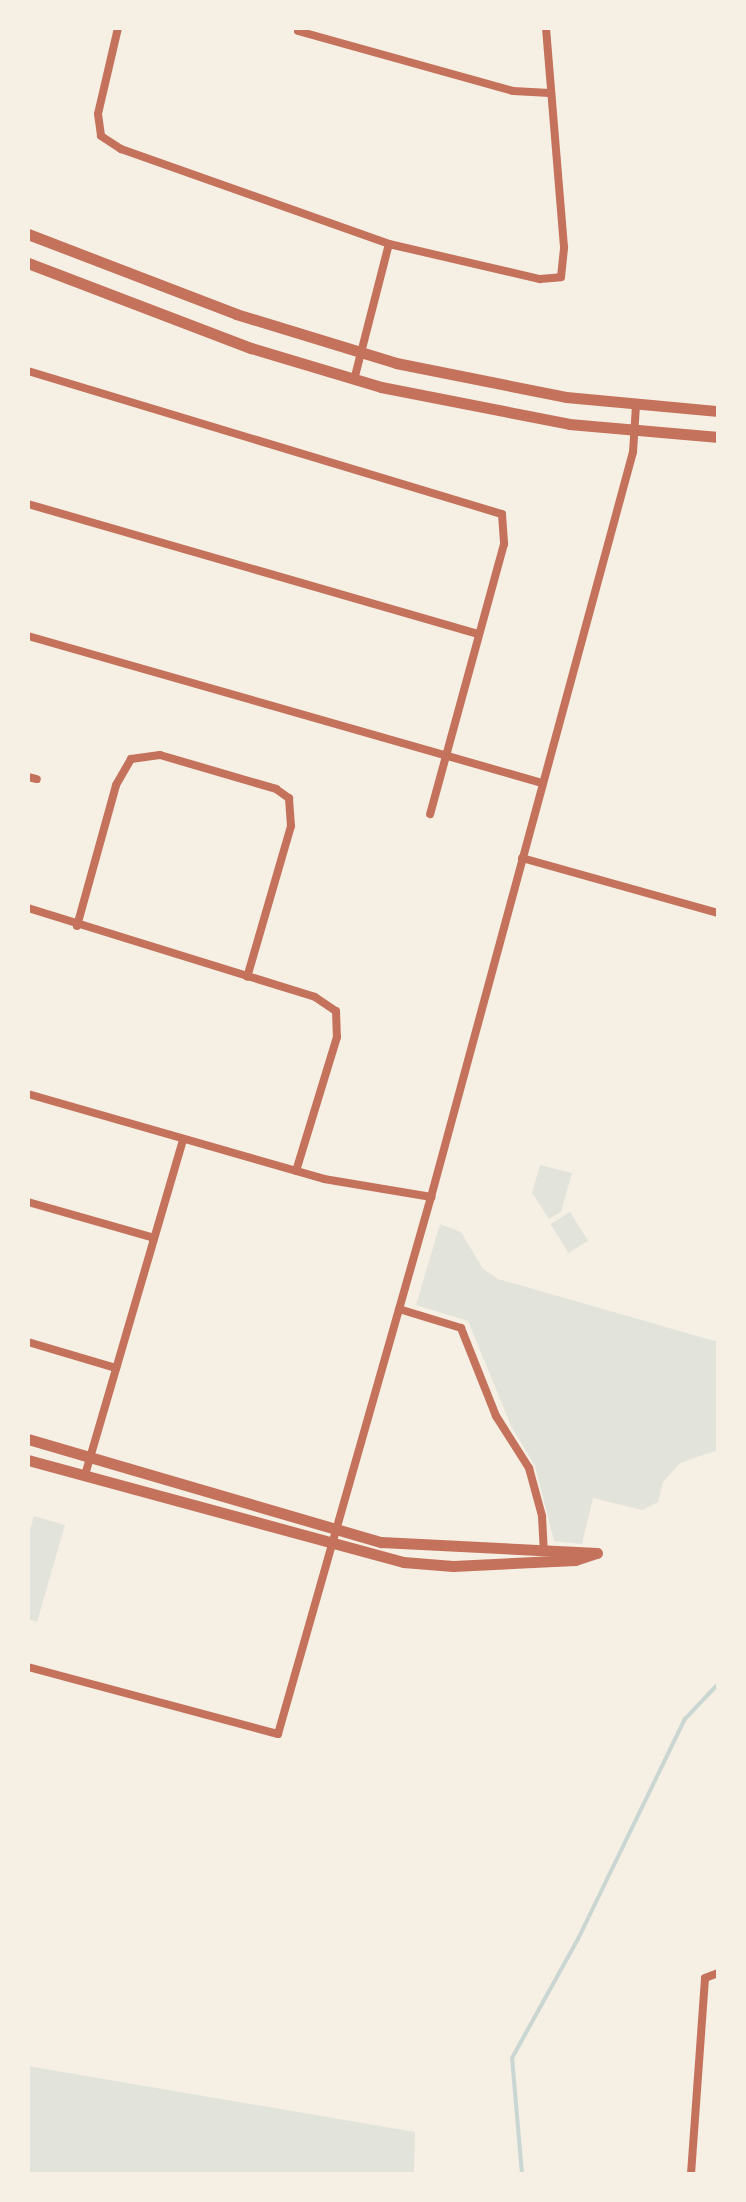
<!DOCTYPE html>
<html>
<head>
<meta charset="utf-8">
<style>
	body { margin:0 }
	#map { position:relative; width:746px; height:2202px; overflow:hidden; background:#f6efe4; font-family:"Asap Condensed",sans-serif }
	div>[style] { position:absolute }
	.green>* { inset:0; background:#e2e4dc; transform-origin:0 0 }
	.stream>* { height:4px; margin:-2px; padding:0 2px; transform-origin:2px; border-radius:2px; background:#c9d6d2 }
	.minor>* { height:8px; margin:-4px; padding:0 4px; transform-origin:4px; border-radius:4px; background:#c5725c }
	.tertiary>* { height:11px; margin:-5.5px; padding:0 5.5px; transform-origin:5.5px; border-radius:5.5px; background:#c5725c }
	span { translate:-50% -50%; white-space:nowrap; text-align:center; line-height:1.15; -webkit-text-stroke:6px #f6efe4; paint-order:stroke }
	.frame { position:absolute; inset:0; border:30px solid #f6efe4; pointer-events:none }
</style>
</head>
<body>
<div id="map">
	<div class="green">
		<div style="clip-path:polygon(540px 1165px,572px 1173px,561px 1212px,549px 1219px,532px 1193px)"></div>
		<div style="left:570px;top:1212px;width:34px;height:23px;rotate:58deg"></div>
		<div style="clip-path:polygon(440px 1224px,461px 1232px,483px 1269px,498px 1279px,718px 1342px,718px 1450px,680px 1463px,663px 1482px,658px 1502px,642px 1510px,593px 1498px,582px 1544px,554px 1541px,535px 1466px,511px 1426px,468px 1321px,416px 1305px)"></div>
		<div style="clip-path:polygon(34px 1516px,65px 1525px,37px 1622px,28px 1619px,28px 1536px)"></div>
		<div style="clip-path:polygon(28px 2066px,415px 2132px,414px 2174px,28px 2174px)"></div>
	</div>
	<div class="stream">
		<div style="left:522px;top:2174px;width:116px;rotate:-94.9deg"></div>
		<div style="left:512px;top:2058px;width:136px;rotate:-61deg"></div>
		<div style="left:578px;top:1939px;width:245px;rotate:-64.1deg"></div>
		<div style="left:685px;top:1719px;width:48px;rotate:-46.7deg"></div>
	</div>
	<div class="minor">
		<div style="left:118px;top:28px;width:88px;rotate:103.1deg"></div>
		<div style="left:98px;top:114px;width:22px;rotate:82deg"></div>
		<div style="left:101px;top:136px;width:24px;rotate:33deg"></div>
		<div style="left:121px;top:149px;width:284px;rotate:19.5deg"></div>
		<div style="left:389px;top:244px;width:155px;rotate:13.1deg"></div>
		<div style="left:540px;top:279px;width:21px;rotate:-5deg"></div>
		<div style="left:561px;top:277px;width:30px;rotate:-84deg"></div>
		<div style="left:564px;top:247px;width:220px;rotate:-94.7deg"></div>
		<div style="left:298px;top:31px;width:223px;rotate:15.6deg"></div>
		<div style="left:513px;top:91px;width:37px;rotate:3deg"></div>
		<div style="left:28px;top:371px;width:495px;rotate:16.8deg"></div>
		<div style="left:502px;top:514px;width:30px;rotate:86deg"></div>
		<div style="left:504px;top:544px;width:280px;rotate:105.3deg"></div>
		<div style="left:354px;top:380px;width:140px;rotate:-75.6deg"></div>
		<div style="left:28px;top:504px;width:468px;rotate:16.1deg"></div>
		<div style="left:28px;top:636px;width:535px;rotate:15.96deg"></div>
		<div style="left:28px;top:777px;width:9px;rotate:13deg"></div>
		<div style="left:522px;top:858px;width:204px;rotate:15.7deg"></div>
		<div style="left:28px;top:908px;width:300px;rotate:17.2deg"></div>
		<div style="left:315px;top:997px;width:25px;rotate:34deg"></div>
		<div style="left:336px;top:1011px;width:26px;rotate:88deg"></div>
		<div style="left:337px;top:1037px;width:140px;rotate:107deg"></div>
		<div style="left:77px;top:926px;width:146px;rotate:-74.5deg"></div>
		<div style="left:116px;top:785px;width:30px;rotate:-60deg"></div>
		<div style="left:131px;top:759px;width:29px;rotate:-8deg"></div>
		<div style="left:160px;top:755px;width:121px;rotate:16.3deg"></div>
		<div style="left:276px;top:789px;width:16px;rotate:35deg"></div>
		<div style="left:289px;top:798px;width:28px;rotate:86deg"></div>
		<div style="left:291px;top:826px;width:157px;rotate:106.2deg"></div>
		<div style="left:28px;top:1094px;width:308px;rotate:16deg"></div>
		<div style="left:324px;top:1179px;width:109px;rotate:9.5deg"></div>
		<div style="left:28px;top:1202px;width:131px;rotate:15.9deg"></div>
		<div style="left:399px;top:1309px;width:65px;rotate:17deg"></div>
		<div style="left:461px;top:1328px;width:95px;rotate:68.3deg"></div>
		<div style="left:496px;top:1416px;width:62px;rotate:57.6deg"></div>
		<div style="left:529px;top:1468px;width:50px;rotate:74.8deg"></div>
		<div style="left:542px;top:1516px;width:36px;rotate:87deg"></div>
		<div style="left:28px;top:1342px;width:92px;rotate:16.5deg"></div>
		<div style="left:85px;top:1475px;width:350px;rotate:-73.7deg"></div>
		<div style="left:28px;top:1667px;width:259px;rotate:15deg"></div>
		<div style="left:278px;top:1734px;width:558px;rotate:-74.1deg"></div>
		<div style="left:431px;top:1197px;width:772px;rotate:-74.83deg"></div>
		<div style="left:633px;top:452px;width:47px;rotate:-86.3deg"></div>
		<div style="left:691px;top:2174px;width:196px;rotate:-85.9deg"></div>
		<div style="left:705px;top:1978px;width:14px;rotate:-21deg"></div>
	</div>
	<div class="tertiary">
		<div style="left:28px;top:234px;width:223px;rotate:21deg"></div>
		<div style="left:236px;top:314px;width:167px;rotate:17deg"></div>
		<div style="left:396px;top:363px;width:173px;rotate:11.3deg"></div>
		<div style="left:566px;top:397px;width:153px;rotate:5.3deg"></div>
		<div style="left:28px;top:263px;width:239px;rotate:20.9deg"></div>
		<div style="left:251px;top:348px;width:136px;rotate:16.7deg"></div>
		<div style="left:381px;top:387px;width:192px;rotate:11.1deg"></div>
		<div style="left:569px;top:424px;width:150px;rotate:5deg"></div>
		<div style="left:28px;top:1439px;width:368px;rotate:16.3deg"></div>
		<div style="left:381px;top:1542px;width:216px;rotate:2.9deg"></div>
		<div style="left:28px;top:1460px;width:389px;rotate:15.2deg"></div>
		<div style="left:403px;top:1562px;width:50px;rotate:4.6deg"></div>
		<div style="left:453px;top:1566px;width:122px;rotate:-2.8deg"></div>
		<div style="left:575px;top:1560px;width:23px;rotate:-18deg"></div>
	</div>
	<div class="frame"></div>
</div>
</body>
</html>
